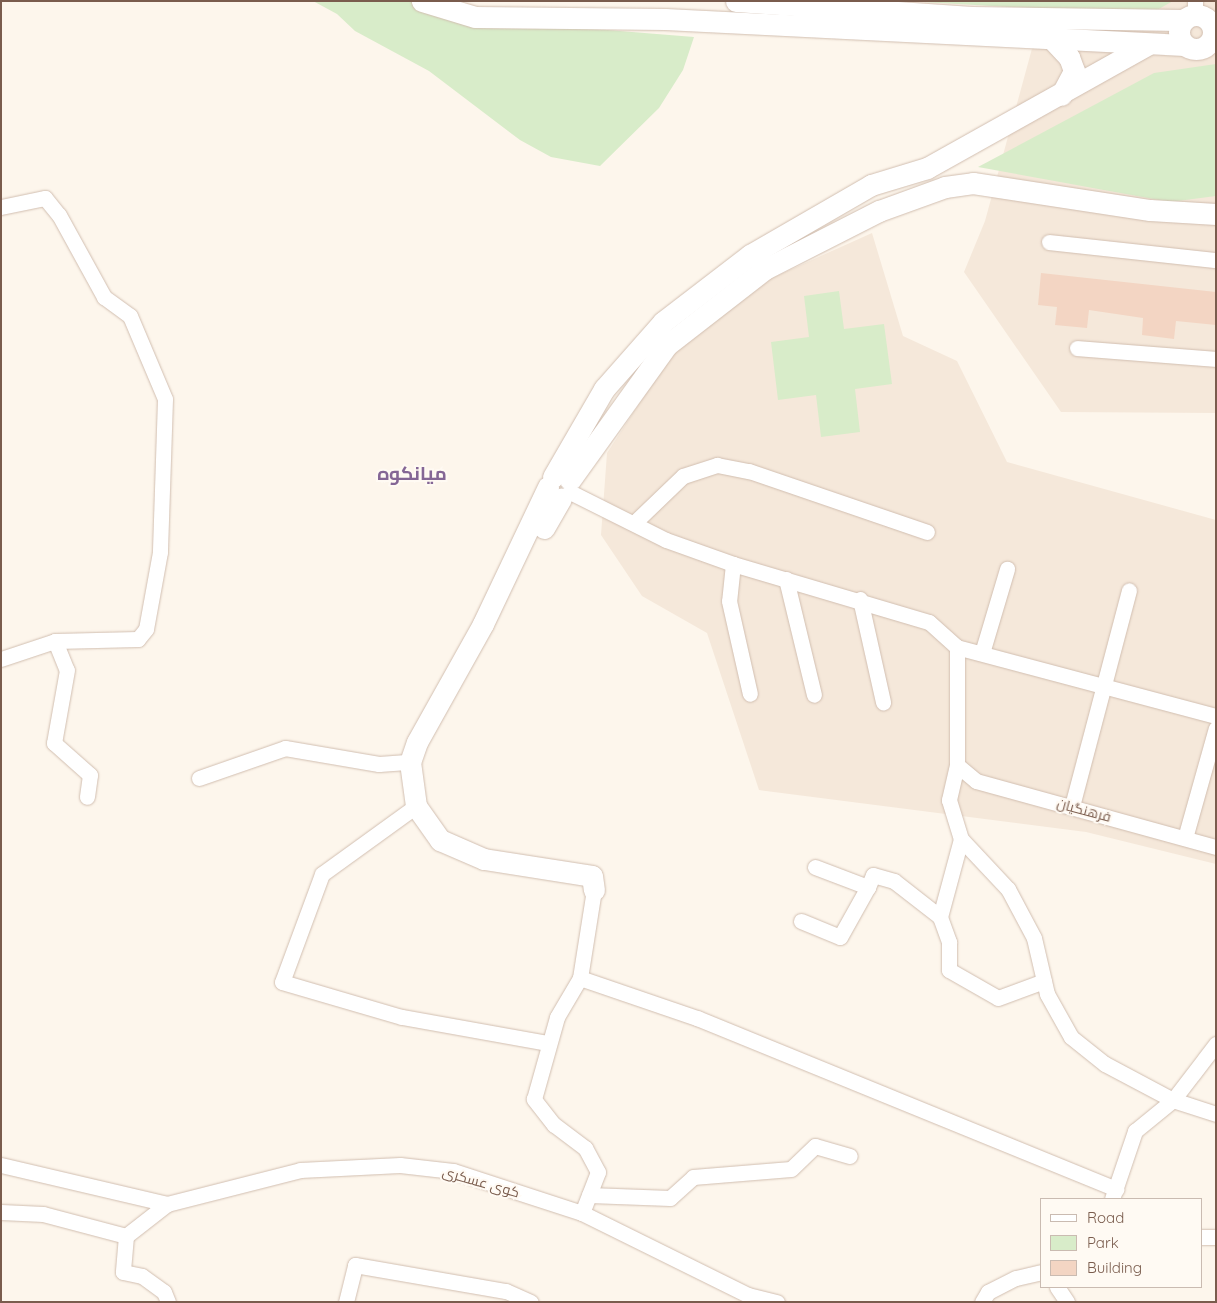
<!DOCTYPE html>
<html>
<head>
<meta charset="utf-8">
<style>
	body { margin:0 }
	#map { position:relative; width:1217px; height:1303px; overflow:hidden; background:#fdf6ec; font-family:Quicksand,Cairo,sans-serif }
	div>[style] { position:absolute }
	.residential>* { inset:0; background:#f5e8da }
	.green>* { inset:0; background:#d8ecc9 }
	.building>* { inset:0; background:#f3d5c3 }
	.roads { filter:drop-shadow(0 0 1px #d1beb0) drop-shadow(0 0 1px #d1beb0) }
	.street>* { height:15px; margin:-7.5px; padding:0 7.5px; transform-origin:7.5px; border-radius:7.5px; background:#fff }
	.secondary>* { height:21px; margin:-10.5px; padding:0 10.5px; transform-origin:10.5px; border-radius:10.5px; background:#fff }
	.secondary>.ring { margin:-10.5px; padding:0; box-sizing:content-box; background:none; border:21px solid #fff; border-radius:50% }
	span { translate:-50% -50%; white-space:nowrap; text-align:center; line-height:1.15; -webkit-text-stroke:4px #fffaf3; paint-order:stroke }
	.street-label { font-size:14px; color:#7a5c4d }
	.district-label { font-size:19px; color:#846695; font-weight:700 }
	.frame { position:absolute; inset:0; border:2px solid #7a5c4d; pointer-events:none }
	.legend { position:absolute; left:1040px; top:1198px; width:162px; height:90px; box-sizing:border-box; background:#fffaf3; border:1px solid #cabbb1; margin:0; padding:6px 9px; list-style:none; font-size:15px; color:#7a5c4d }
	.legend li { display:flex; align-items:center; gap:10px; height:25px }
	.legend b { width:25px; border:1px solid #cabbb1 }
</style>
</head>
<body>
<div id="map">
	<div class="residential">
		<div style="clip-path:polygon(1045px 1px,1216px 1px,1216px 413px,1061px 412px,964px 272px,985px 221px)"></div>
		<div style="clip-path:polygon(872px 233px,903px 336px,957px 361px,1007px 462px,1216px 520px,1216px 864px,1086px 832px,759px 790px,707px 633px,642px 596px,601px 535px,607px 453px,670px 356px,763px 282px)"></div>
	</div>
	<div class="green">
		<div style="clip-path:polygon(313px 1px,410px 1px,483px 20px,694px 37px,683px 70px,659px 108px,600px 166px,551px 157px,520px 140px,429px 71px,355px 31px,337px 14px)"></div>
		<div style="clip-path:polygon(906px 1px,1173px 1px,1148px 15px)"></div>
		<div style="clip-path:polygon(1216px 64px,1216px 196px,1170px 202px,978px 167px,1154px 73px)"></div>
		<div style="clip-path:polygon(839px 291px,844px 329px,884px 324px,892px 384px,855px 389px,860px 432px,821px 437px,816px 395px,778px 400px,771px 342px,809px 337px,804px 296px)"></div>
	</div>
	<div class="building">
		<div style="clip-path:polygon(1041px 273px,1216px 292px,1216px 325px,1176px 321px,1174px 339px,1142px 335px,1143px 318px,1089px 310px,1087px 328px,1055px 325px,1057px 307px,1038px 305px)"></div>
	</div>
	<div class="roads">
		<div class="street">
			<div style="left:1195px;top:1px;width:14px;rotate:90deg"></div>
			<div style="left:1px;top:207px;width:45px;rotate:-11.6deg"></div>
			<div style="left:45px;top:198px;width:22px;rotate:51deg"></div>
			<div style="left:59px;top:215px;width:94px;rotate:61.2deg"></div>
			<div style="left:104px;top:297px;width:32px;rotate:36deg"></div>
			<div style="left:130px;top:316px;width:90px;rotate:67.1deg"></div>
			<div style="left:165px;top:399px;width:153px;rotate:91.9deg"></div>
			<div style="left:160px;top:552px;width:78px;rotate:100.3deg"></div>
			<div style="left:146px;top:629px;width:13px;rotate:129deg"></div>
			<div style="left:138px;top:639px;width:83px;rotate:178.6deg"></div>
			<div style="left:55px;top:641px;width:57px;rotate:161.6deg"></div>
			<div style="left:1049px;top:242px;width:168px;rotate:6.2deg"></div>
			<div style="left:1077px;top:348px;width:139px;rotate:4.5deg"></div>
			<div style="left:570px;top:492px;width:107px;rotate:26.6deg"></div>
			<div style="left:666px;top:540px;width:71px;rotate:19.7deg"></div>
			<div style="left:733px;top:564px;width:204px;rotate:16.5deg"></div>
			<div style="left:929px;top:622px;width:38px;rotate:42deg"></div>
			<div style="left:634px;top:523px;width:68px;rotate:-43.8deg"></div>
			<div style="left:683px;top:476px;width:36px;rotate:-18deg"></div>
			<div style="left:717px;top:465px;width:33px;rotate:11deg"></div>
			<div style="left:749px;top:471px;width:188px;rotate:18.9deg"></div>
			<div style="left:733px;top:564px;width:37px;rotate:96deg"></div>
			<div style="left:729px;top:601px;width:95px;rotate:77.3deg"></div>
			<div style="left:786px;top:579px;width:119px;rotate:76.4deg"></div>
			<div style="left:860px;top:599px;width:106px;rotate:77.4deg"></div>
			<div style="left:55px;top:641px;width:31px;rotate:68deg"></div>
			<div style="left:67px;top:670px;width:74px;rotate:100.1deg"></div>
			<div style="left:54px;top:743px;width:48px;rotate:41.6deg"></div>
			<div style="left:90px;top:775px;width:22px;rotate:98deg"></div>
			<div style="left:982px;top:653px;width:88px;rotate:-73.4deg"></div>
			<div style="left:1216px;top:716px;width:268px;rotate:-165.1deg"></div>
			<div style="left:957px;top:647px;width:118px;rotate:90deg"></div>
			<div style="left:957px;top:765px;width:36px;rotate:103deg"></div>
			<div style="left:949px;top:800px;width:41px;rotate:72.9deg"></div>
			<div style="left:961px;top:839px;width:69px;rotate:46.8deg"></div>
			<div style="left:1008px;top:889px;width:55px;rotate:62deg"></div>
			<div style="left:1034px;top:938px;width:57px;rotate:76.9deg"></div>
			<div style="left:1047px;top:994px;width:49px;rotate:60.8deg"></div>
			<div style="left:1071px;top:1037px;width:43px;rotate:38.5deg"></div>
			<div style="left:1105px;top:1064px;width:77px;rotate:27.9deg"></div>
			<div style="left:1173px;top:1100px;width:45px;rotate:18deg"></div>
			<div style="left:957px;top:765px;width:25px;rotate:40deg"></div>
			<div style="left:976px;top:781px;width:249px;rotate:15.4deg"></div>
			<div style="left:199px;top:778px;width:91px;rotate:-19.2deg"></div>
			<div style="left:285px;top:748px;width:95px;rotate:9.7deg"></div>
			<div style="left:379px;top:764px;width:31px;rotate:-4deg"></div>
			<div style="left:416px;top:806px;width:116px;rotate:144.1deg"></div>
			<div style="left:322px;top:874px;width:115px;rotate:110.3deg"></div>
			<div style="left:282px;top:982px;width:125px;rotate:16.3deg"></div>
			<div style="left:402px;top:1017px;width:148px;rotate:10.1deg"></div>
			<div style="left:1072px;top:806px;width:223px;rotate:-75.2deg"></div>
			<div style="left:1185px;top:838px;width:114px;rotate:-74.3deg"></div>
			<div style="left:961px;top:839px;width:81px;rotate:105.1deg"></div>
			<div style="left:940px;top:917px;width:27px;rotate:70deg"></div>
			<div style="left:949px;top:942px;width:28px;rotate:90deg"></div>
			<div style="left:949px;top:970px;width:56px;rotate:29.7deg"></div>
			<div style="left:998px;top:998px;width:49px;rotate:-20.3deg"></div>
			<div style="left:815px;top:867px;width:57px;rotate:20.7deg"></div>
			<div style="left:868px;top:887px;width:13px;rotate:-67deg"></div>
			<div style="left:873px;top:875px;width:22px;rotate:16deg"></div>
			<div style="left:894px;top:881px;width:58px;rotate:38deg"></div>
			<div style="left:801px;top:921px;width:42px;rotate:22.3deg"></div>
			<div style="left:840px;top:937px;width:57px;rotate:-60.8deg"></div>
			<div style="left:580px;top:978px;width:124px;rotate:18.9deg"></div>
			<div style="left:697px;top:1018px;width:453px;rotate:22.2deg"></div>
			<div style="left:1px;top:1165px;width:171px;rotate:13.2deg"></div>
			<div style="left:589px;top:1195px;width:81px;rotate:2.1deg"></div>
			<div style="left:670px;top:1198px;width:31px;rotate:-42deg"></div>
			<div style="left:693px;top:1177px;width:98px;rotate:-4.7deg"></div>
			<div style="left:791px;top:1169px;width:33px;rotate:-44deg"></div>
			<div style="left:815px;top:1146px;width:36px;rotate:16deg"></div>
			<div style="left:1112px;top:1199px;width:72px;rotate:-71.3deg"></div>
			<div style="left:1135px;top:1131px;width:49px;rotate:-39.2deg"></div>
			<div style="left:1173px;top:1100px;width:71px;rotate:-52.5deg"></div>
			<div style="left:1px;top:1212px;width:42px;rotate:2.7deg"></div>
			<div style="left:43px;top:1214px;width:86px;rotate:14.8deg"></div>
			<div style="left:126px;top:1236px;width:52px;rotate:-38deg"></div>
			<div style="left:167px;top:1204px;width:137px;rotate:-14.3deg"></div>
			<div style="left:300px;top:1170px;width:100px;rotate:-2.9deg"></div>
			<div style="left:400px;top:1165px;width:53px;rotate:6.5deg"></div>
			<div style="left:453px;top:1171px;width:136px;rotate:18deg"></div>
			<div style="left:582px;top:1213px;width:185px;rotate:26.3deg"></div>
			<div style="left:748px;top:1295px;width:30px;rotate:14deg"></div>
			<div style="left:582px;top:1213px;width:44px;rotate:-68.7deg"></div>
			<div style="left:598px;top:1172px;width:27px;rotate:-118deg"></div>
			<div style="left:585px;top:1148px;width:39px;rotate:-143deg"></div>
			<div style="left:554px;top:1125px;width:33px;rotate:-128deg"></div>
			<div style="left:534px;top:1099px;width:85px;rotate:-74.3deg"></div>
			<div style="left:557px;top:1017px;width:45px;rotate:-59.5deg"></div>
			<div style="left:580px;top:978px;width:89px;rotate:-81deg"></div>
			<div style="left:126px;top:1236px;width:36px;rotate:95deg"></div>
			<div style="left:123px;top:1272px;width:19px;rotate:12deg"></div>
			<div style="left:142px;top:1276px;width:27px;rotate:36deg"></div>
			<div style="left:164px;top:1292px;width:11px;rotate:68deg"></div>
			<div style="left:1201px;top:1237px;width:15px"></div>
			<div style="left:1057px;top:1287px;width:18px;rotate:56deg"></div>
			<div style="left:346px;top:1302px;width:38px;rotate:-76deg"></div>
			<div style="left:355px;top:1265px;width:153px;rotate:9.8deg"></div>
			<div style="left:506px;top:1291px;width:27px;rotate:24deg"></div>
			<div style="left:982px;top:1302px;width:12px;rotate:-59deg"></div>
			<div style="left:988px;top:1292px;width:31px;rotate:-27deg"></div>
			<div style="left:1016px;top:1278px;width:26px;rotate:-13deg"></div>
		</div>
		<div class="secondary">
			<div style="left:422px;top:1px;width:55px;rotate:16.8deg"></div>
			<div style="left:475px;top:17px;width:190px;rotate:0.6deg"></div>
			<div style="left:665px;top:19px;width:520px;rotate:2.87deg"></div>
			<div style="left:736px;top:1px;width:236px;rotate:3.9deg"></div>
			<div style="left:971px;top:17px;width:213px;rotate:0.8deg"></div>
			<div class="ring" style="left:1179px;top:15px;width:13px;height:13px"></div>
			<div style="left:1052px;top:39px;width:25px;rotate:47deg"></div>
			<div style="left:1069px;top:57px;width:15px;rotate:70deg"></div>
			<div style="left:1074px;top:71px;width:27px;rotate:118deg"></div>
			<div style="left:553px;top:477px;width:102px;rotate:-59.9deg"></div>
			<div style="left:604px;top:389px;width:89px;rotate:-48.6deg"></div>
			<div style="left:663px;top:322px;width:110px;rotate:-37.6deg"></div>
			<div style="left:750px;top:255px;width:140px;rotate:-30deg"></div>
			<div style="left:871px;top:185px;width:59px;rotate:-16.9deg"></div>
			<div style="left:927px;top:168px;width:252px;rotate:-29.2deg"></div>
			<div style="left:570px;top:480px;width:166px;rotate:-54.3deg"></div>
			<div style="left:667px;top:345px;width:124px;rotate:-37.8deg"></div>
			<div style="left:765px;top:269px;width:128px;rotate:-27deg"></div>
			<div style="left:879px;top:211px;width:70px;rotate:-20deg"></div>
			<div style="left:945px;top:187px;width:28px;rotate:-8deg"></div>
			<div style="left:973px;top:183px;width:179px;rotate:8.7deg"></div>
			<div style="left:1150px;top:210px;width:66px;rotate:3.5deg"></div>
			<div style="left:548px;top:487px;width:152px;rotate:115.4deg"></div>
			<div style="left:483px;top:624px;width:135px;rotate:119.2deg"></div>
			<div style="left:417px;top:742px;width:21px;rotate:109deg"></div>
			<div style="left:410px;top:762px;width:44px;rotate:82.2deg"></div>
			<div style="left:416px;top:806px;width:42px;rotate:54.8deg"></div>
			<div style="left:440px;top:840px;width:48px;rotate:23.4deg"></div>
			<div style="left:484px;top:859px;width:109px;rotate:8.9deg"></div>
			<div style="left:592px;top:876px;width:14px;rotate:82deg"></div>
			<div style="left:544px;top:528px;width:34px;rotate:-60deg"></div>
		</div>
	</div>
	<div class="street-label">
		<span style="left:1084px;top:810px;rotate:15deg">فرهنگیان</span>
		<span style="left:481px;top:1182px;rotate:16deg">کوی عسکری</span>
	</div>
	<div class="district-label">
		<span style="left:412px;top:474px">میانکوه</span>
	</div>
	<div class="frame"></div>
	<ul class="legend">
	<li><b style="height:6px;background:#fff"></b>Road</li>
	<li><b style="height:14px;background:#d8ecc9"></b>Park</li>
	<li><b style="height:14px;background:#f3d5c3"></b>Building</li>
	</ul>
</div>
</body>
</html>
